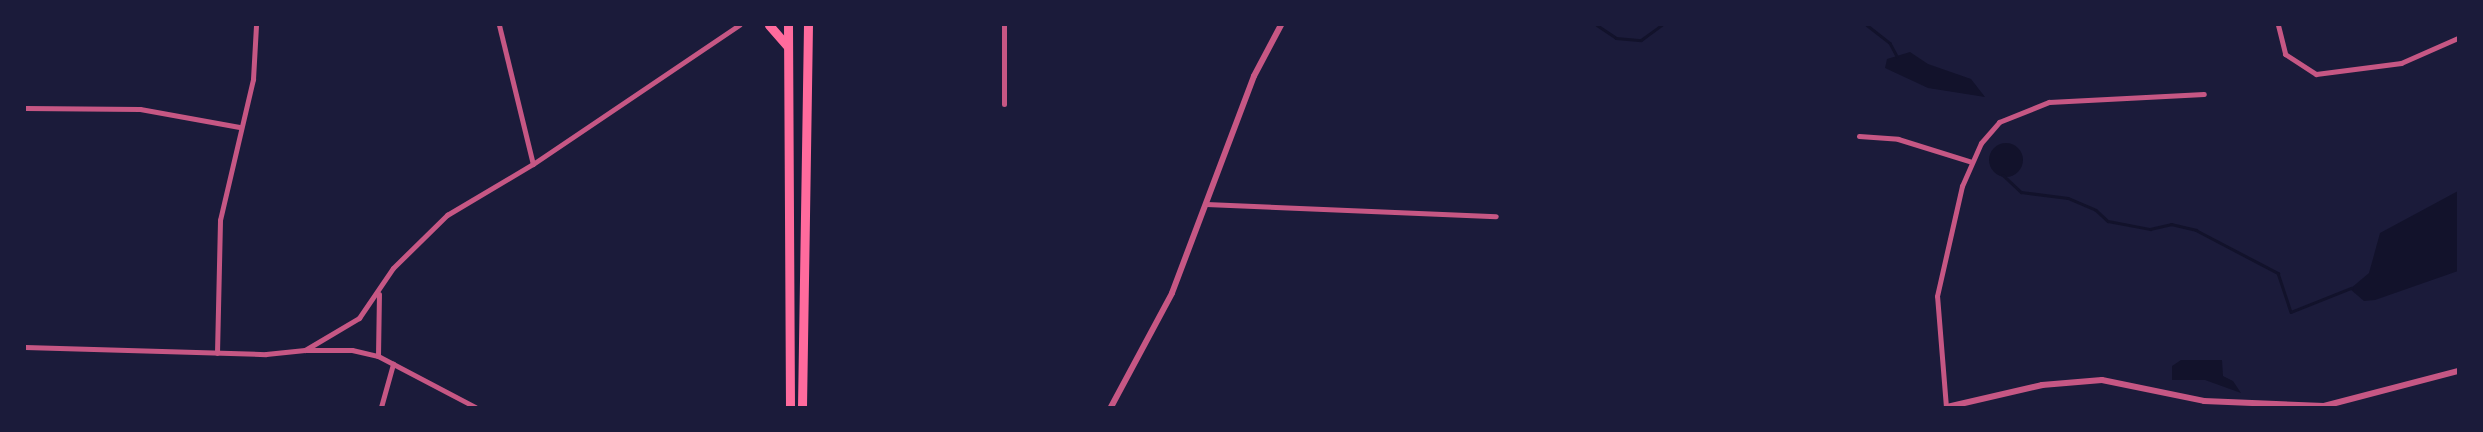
<!DOCTYPE html>
<html>
<head>
<meta charset="utf-8">
<style>
	body { margin:0 }
	#map { position:relative; width:2483px; height:432px; overflow:hidden; background:#1b1b3a; font-family:Signika,sans-serif }
	div>[style] { position:absolute }
	.water>* { inset:0; background:#12122b }
	.round { border-radius:50% }
	.stream>* { height:2.5px; margin:-1.25px; padding:0 1.25px; transform-origin:1.25px; border-radius:1.25px; background:#12122b }
	.minor>* { height:5px; margin:-2.5px; padding:0 2.5px; transform-origin:2.5px; border-radius:2.5px; background:#c65784 }
	.tertiary>* { height:6px; margin:-3px; padding:0 3px; transform-origin:3px; border-radius:3px; background:#c65784 }
	.motorway>* { height:9px; margin:-4.5px; padding:0 4.5px; transform-origin:4.5px; border-radius:4.5px; background:#ff6b9d }
	span { translate:-50% -50%; white-space:nowrap; text-align:center; line-height:1.15; -webkit-text-stroke:5px #1b1b3a; paint-order:stroke }
	.frame { position:absolute; inset:0; border:26px solid #1b1b3a; pointer-events:none }
</style>
</head>
<body>
<div id="map">
	<div class="water">
		<div style="clip-path:polygon(1910px 52px,1928px 64px,1971px 79px,1985px 97px,1928px 88px,1885px 68px,1887px 59px)"></div>
		<div class="round" style="left:1989px;top:143px;width:34px;height:34px"></div>
		<div style="clip-path:polygon(2458px 191px,2458px 271px,2375px 300px,2364px 301px,2350px 289px,2369px 273px,2380px 233px)"></div>
		<div style="clip-path:polygon(2181px 360px,2222px 360px,2223px 376px,2233px 381px,2241px 393px,2205px 380px,2172px 380px,2172px 366px)"></div>
	</div>
	<div class="stream">
		<div style="left:1597px;top:25px;width:23px;rotate:34deg"></div>
		<div style="left:1616px;top:38px;width:25px;rotate:5deg"></div>
		<div style="left:1641px;top:40px;width:26px;rotate:-36deg"></div>
		<div style="left:1723px;top:25px;width:12px"></div>
		<div style="left:1747px;top:25px;width:4px"></div>
		<div style="left:1867px;top:25px;width:29px;rotate:38deg"></div>
		<div style="left:1890px;top:43px;width:15px;rotate:62deg"></div>
		<div style="left:2003px;top:175px;width:25px;rotate:43deg"></div>
		<div style="left:2021px;top:192px;width:47px;rotate:7.3deg"></div>
		<div style="left:2068px;top:198px;width:30px;rotate:23deg"></div>
		<div style="left:2096px;top:210px;width:16px;rotate:43deg"></div>
		<div style="left:2108px;top:221px;width:43px;rotate:10.8deg"></div>
		<div style="left:2150px;top:229px;width:22px;rotate:-13deg"></div>
		<div style="left:2171px;top:224px;width:26px;rotate:13deg"></div>
		<div style="left:2196px;top:230px;width:93px;rotate:27.7deg"></div>
		<div style="left:2278px;top:273px;width:41px;rotate:71.6deg"></div>
		<div style="left:2291px;top:312px;width:65px;rotate:-21.8deg"></div>
	</div>
	<div class="minor">
		<div style="left:499px;top:25px;width:143px;rotate:76.3deg"></div>
		<div style="left:2278px;top:25px;width:30px;rotate:76deg"></div>
		<div style="left:2285px;top:54px;width:37px;rotate:33deg"></div>
		<div style="left:2316px;top:74px;width:86px;rotate:-7.4deg"></div>
		<div style="left:2401px;top:63px;width:62px;rotate:-23.7deg"></div>
		<div style="left:1004px;top:104px;width:79px;rotate:-90deg"></div>
		<div style="left:25px;top:108px;width:115px;rotate:0.5deg"></div>
		<div style="left:140px;top:109px;width:101px;rotate:10.3deg"></div>
		<div style="left:1859px;top:136px;width:39px;rotate:4deg"></div>
		<div style="left:1898px;top:139px;width:77px;rotate:17.3deg"></div>
		<div style="left:1206px;top:204px;width:290px;rotate:2.4deg"></div>
		<div style="left:25px;top:347px;width:241px;rotate:1.7deg"></div>
		<div style="left:266px;top:354px;width:39px;rotate:-6deg"></div>
		<div style="left:305px;top:350px;width:63px;rotate:-30.7deg"></div>
		<div style="left:359px;top:318px;width:60px;rotate:-55.8deg"></div>
		<div style="left:393px;top:268px;width:76px;rotate:-44.5deg"></div>
		<div style="left:447px;top:215px;width:100px;rotate:-30.7deg"></div>
		<div style="left:533px;top:164px;width:249px;rotate:-34deg"></div>
		<div style="left:307px;top:350px;width:45px"></div>
		<div style="left:352px;top:350px;width:27px;rotate:13deg"></div>
		<div style="left:378px;top:356px;width:110px;rotate:27.7deg"></div>
		<div style="left:217px;top:353px;width:133px;rotate:-88.7deg"></div>
		<div style="left:220px;top:220px;width:145px;rotate:-76.8deg"></div>
		<div style="left:253px;top:79px;width:54px;rotate:-86.8deg"></div>
		<div style="left:378px;top:356px;width:62px;rotate:-89.1deg"></div>
		<div style="left:381px;top:407px;width:45px;rotate:-74.4deg"></div>
		<div style="left:1946px;top:407px;width:111px;rotate:-94.6deg"></div>
		<div style="left:1937px;top:296px;width:113px;rotate:-77.2deg"></div>
		<div style="left:1962px;top:186px;width:47px;rotate:-66.2deg"></div>
		<div style="left:1981px;top:143px;width:28px;rotate:-49deg"></div>
		<div style="left:1999px;top:122px;width:54px;rotate:-21.8deg"></div>
		<div style="left:2049px;top:102px;width:155px;rotate:-3deg"></div>
	</div>
	<div class="tertiary">
		<div style="left:1111px;top:407px;width:129px;rotate:-61.8deg"></div>
		<div style="left:1172px;top:293px;width:232px;rotate:-69.3deg"></div>
		<div style="left:1254px;top:76px;width:58px;rotate:-62.1deg"></div>
		<div style="left:1947px;top:407px;width:98px;rotate:-13deg"></div>
		<div style="left:2042px;top:385px;width:60px;rotate:-4.8deg"></div>
		<div style="left:2102px;top:380px;width:104px;rotate:11.6deg"></div>
		<div style="left:2204px;top:401px;width:120px;rotate:2.4deg"></div>
		<div style="left:2324px;top:406px;width:138px;rotate:-14.6deg"></div>
	</div>
	<div class="motorway">
		<div style="left:769px;top:25px;width:29px;rotate:49deg"></div>
		<div style="left:788px;top:25px;width:382px;rotate:89.7deg"></div>
		<div style="left:802px;top:407px;width:382px;rotate:-89.1deg"></div>
	</div>
	<div class="frame"></div>
</div>
</body>
</html>
